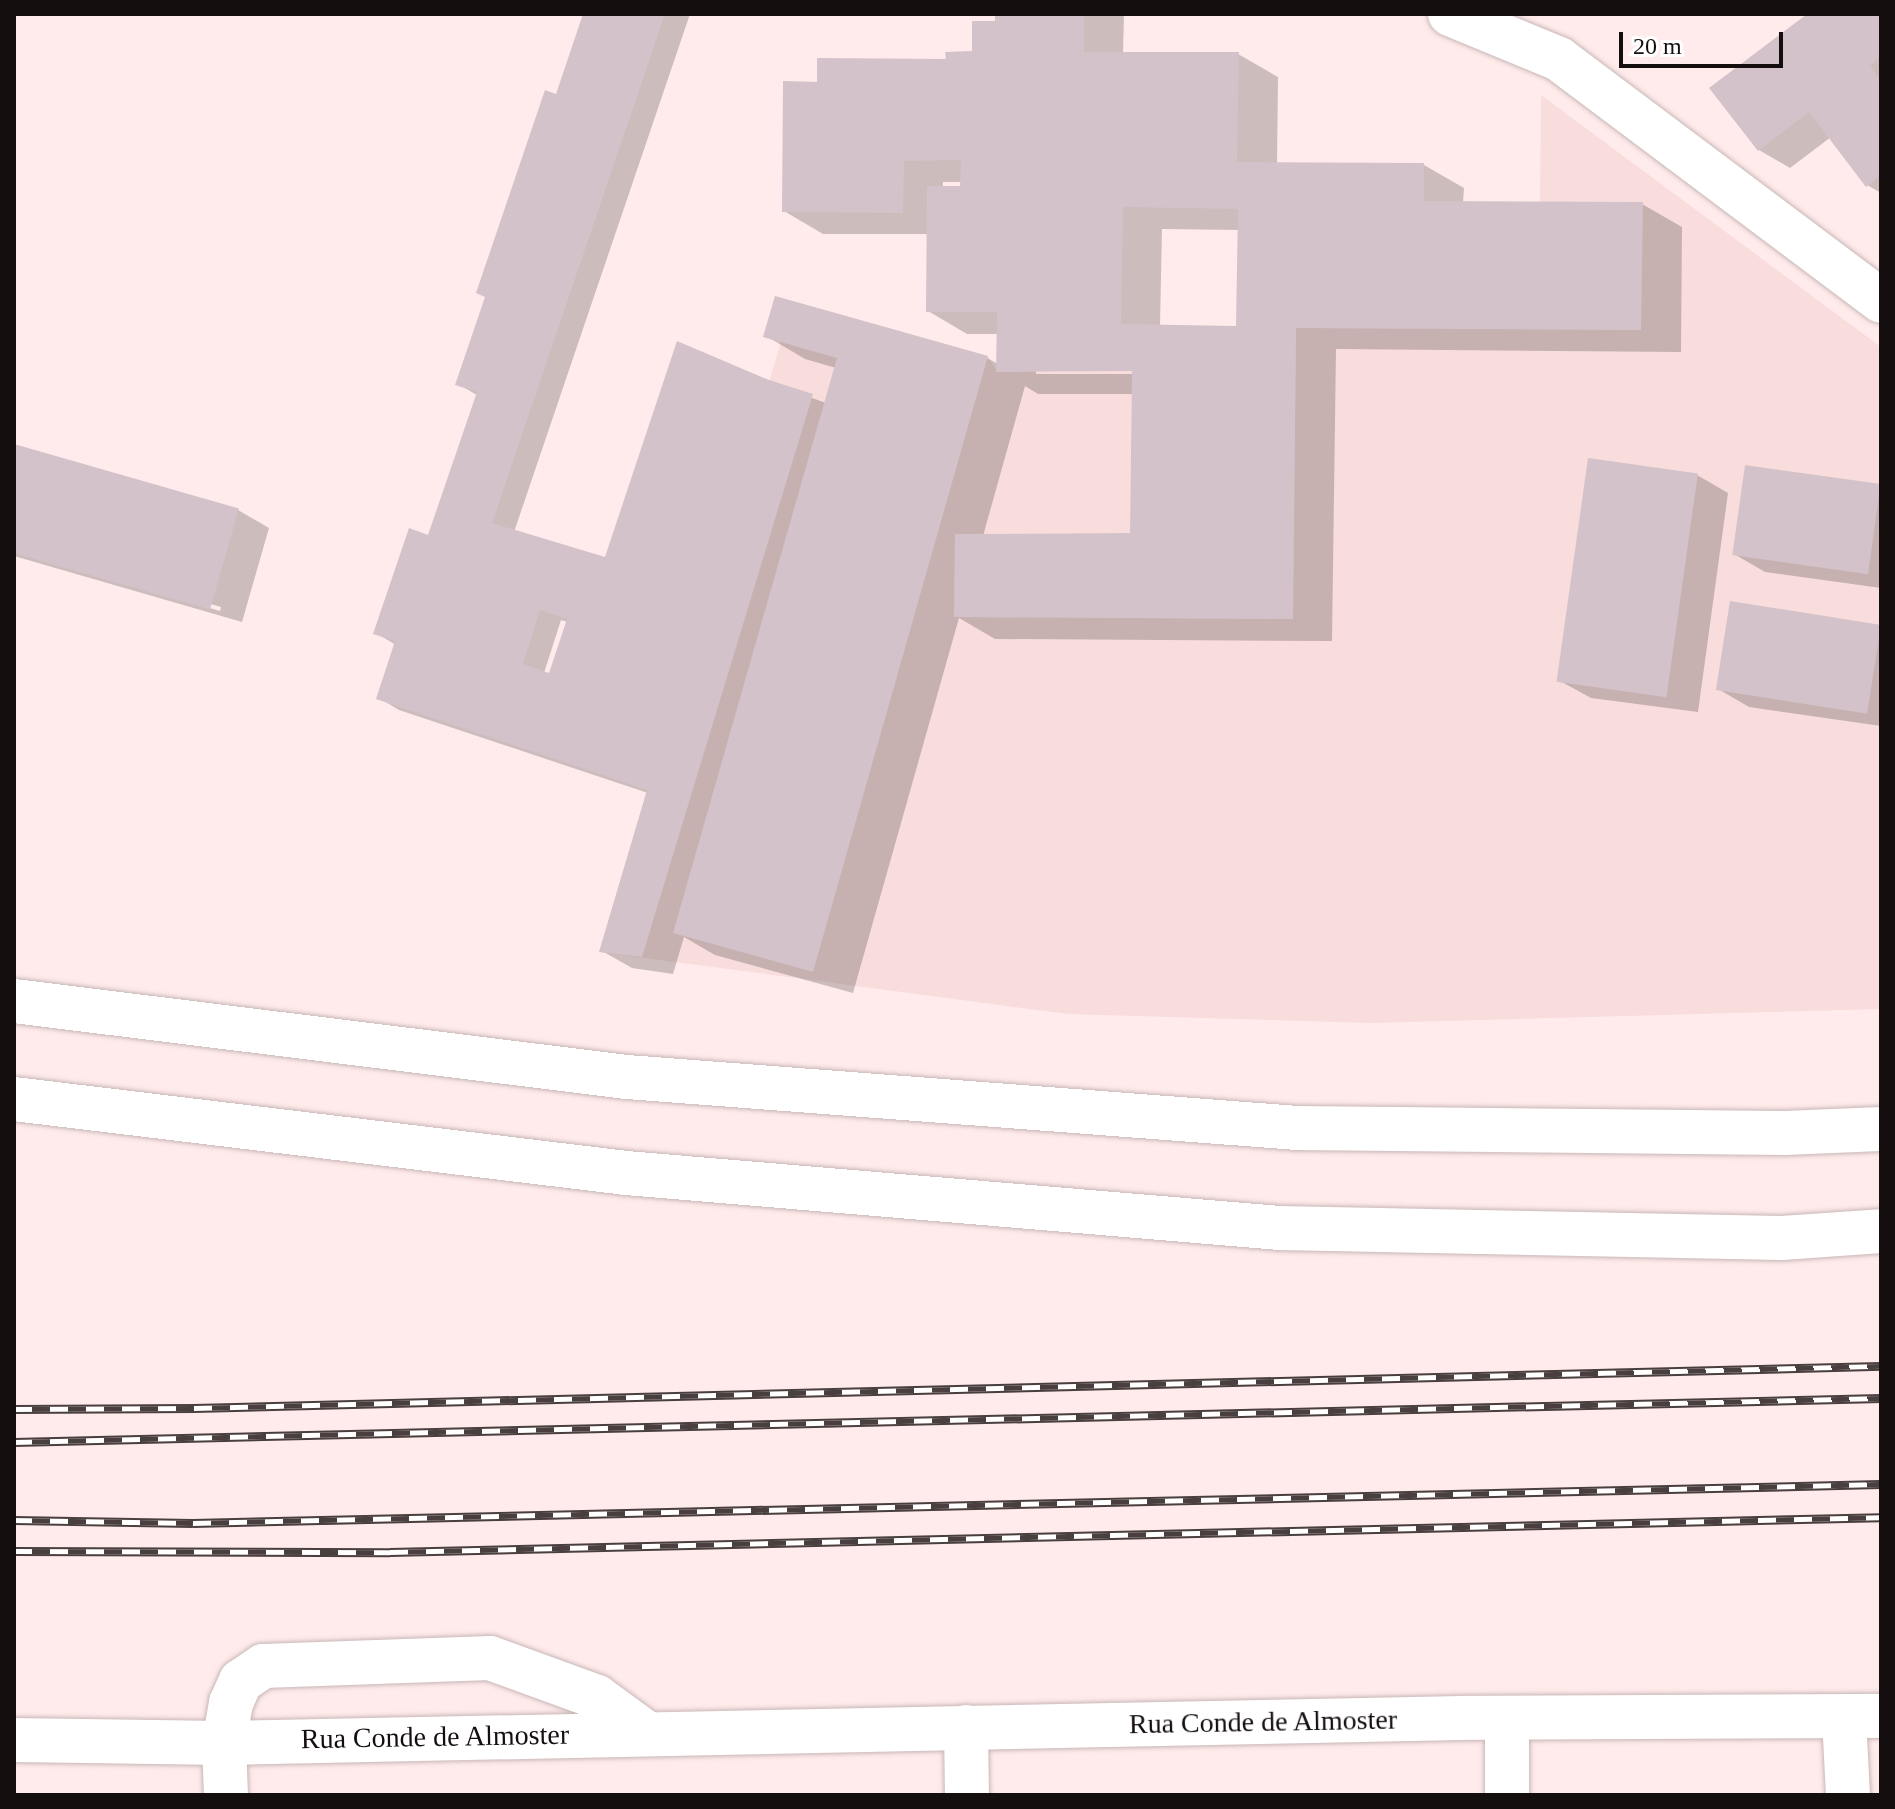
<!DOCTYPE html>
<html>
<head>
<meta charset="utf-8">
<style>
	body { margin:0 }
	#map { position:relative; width:1895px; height:1809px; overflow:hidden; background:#ffebeb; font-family:Georgia,serif }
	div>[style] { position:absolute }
	.built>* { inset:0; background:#f8dddc }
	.shadow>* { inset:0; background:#0003 }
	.building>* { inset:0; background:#d3c2c9; transform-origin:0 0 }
	.roads { filter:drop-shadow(0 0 2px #c9b6b6) drop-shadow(0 0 2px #c9b6b6) }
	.minor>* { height:44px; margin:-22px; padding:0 22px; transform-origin:22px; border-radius:22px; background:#fff }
	.highway>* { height:44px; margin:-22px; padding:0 22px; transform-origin:22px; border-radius:22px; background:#fff }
	.rail>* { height:9px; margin-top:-4.5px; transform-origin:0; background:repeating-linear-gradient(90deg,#fff 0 18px,#493f3f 0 36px); box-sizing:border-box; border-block:2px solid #493f3f }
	span { translate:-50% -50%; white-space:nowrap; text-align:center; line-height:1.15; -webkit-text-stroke:8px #fff; paint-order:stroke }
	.street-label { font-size:28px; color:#150e0e }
	.frame { position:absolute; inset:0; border:16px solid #150e0e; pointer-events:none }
	.scale { position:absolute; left:1619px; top:32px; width:164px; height:36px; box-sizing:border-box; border:4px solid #150e0e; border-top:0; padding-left:10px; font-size:24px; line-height:28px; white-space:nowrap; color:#150e0e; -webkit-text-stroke:6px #fff; paint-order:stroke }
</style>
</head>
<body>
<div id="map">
	<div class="built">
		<div style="clip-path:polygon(1541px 95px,1881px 347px,1881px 1009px,1372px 1023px,1068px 1014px,599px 952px,781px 342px,763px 337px,775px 296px,988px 356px,997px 372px,1132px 371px,1130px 533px,955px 534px,954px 617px,1293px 619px,1296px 328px,1641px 330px,1642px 203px,1540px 202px)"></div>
	</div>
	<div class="shadow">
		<div style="clip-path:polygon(evenodd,585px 14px,690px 14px,514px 532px,606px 559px,768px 382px,826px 403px,836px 368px,805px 359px,766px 336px,987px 358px,998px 364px,999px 334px,967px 334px,928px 311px,928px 234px,823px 234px,784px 211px,819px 84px,974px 53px,997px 23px,997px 14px,1124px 14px,1123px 54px,1238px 54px,1278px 77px,1277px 165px,1424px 165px,1464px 188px,1463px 203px,1642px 204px,1682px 227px,1681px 352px,1336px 349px,1332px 641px,995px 639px,959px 618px,853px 993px,715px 955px,684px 937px,673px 974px,632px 968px,602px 951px,648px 793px,399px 710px,379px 698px,396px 645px,376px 633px,429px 538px,477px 395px,458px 384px,585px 14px,943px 182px,962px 182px,962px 188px,943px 188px,943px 182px,585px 14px,1162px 229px,1240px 230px,1238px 328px,1160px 327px,1162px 229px,585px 14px,1036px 370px,1141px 370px,1141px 374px,1036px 374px,1036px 370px,585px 14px,1025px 386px,1038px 394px,1134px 394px,1139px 535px,983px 536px,1025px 386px,585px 14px,561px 620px,568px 622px,551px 675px,544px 673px,561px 620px)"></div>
		<div style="clip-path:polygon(1810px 14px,1881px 14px,1881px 193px,1867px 185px,1831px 137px,1790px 168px,1759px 150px)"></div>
		<div style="clip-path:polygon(14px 446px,238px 510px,269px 528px,242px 622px,14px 556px,14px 551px,220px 611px,221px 607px,14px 547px)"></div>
		<div style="clip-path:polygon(1697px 475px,1728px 493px,1698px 712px,1591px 698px,1560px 681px)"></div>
		<div style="clip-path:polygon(1881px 487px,1881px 588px,1765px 572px,1734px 554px)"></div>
		<div style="clip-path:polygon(1881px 626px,1881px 726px,1749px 707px,1718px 689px)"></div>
	</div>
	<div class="building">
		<div style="clip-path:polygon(evenodd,583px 14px,665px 14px,492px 523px,605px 557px,677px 341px,769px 380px,813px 394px,642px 957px,599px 952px,647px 790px,376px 699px,395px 641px,373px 634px,409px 528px,428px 535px,477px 392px,455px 385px,485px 297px,476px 293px,545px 90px,556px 94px,583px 14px,540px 610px,567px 619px,549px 673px,523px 664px,540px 610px)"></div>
		<div style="clip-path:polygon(evenodd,995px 14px,1084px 14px,1084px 52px,1239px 52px,1237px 162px,1424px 163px,1424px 201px,1643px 202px,1641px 330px,1296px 328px,1293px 619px,954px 617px,955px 534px,1130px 533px,1132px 371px,996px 372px,997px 312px,926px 312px,927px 186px,960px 186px,961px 160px,904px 161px,903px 213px,782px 212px,783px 81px,817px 82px,817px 58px,946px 59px,945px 52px,972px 51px,972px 21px,995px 21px,995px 14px,1123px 207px,1238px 209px,1236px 326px,1121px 324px,1123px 207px)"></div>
		<div style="clip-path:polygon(1807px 14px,1881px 14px,1881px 57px,1870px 66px,1881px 81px,1881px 175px,1866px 187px,1809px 112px,1758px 151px,1709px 88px)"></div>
		<div style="clip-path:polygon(775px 296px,988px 356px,813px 972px,673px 933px,837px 358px,763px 337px)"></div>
		<div style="left:14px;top:444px;width:234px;height:105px;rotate:16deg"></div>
		<div style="left:1588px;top:458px;width:111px;height:226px;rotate:8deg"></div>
		<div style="left:1745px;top:465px;width:137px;height:91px;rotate:8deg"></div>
		<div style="left:1730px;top:601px;width:153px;height:90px;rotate:9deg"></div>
	</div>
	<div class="roads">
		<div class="minor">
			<div style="left:1450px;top:14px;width:118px;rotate:22.4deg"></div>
			<div style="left:1559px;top:59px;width:403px;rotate:36.9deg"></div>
			<div style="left:1844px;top:1717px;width:78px;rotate:87.1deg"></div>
			<div style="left:1507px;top:1718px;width:77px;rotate:90deg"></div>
			<div style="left:966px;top:1727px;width:68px;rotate:89.2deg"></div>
			<div style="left:14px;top:1740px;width:210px;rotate:0.8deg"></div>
			<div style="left:224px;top:1743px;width:1238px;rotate:-1.16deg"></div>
			<div style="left:1462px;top:1718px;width:419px;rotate:-0.3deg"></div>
			<div style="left:226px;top:1795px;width:52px;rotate:-92.2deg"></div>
			<div style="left:224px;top:1743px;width:41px;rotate:-80.1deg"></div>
			<div style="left:231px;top:1703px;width:24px;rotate:-66deg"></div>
			<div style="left:241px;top:1681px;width:27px;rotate:-34deg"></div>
			<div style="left:263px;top:1666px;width:227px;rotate:-2deg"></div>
			<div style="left:490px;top:1658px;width:114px;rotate:20deg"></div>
			<div style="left:597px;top:1697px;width:59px;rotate:36.1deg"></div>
		</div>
		<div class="highway">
			<div style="left:14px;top:1001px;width:618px;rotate:7.07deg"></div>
			<div style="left:627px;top:1077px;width:672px;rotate:4.35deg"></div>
			<div style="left:1297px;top:1128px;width:487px;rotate:0.6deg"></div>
			<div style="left:1784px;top:1133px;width:97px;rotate:-2.4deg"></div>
			<div style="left:14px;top:1099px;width:616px;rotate:6.89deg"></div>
			<div style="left:626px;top:1173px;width:655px;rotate:4.81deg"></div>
			<div style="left:1279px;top:1228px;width:503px;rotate:1.14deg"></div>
			<div style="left:1782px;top:1238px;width:99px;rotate:-4deg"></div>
		</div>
	</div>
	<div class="rail">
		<div style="left:14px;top:1409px;width:180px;rotate:-0.3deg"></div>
		<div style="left:194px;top:1408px;width:1688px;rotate:-1.43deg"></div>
		<div style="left:14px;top:1442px;width:1868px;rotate:-1.35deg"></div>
		<div style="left:14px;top:1520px;width:179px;rotate:1deg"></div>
		<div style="left:193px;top:1523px;width:1688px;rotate:-1.32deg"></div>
		<div style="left:14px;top:1551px;width:376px;rotate:0.2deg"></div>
		<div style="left:390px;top:1552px;width:1491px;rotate:-1.34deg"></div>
	</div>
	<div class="street-label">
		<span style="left:1263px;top:1722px;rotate:-1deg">Rua Conde de Almoster</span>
		<span style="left:435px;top:1737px;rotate:-1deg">Rua Conde de Almoster</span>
	</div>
	<div class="frame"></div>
	<div class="scale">20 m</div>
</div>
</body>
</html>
